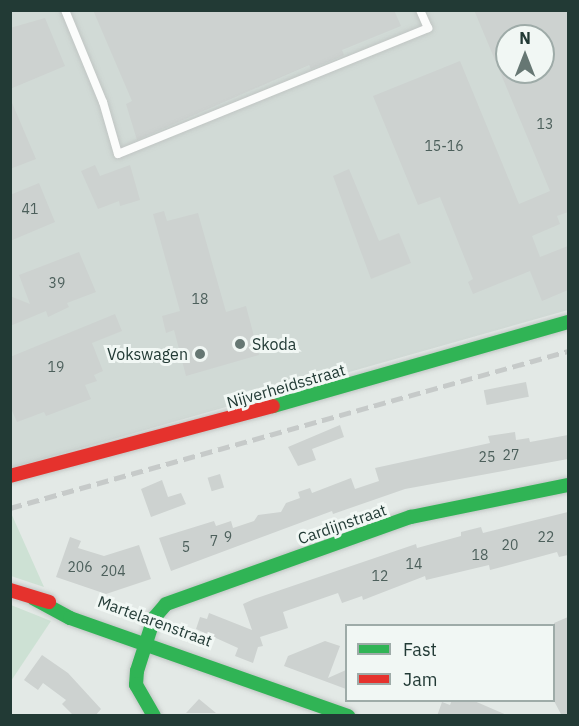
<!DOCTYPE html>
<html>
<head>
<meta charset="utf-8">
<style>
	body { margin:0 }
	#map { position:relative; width:579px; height:726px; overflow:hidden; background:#e3e9e6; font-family:"IBM Plex Sans",sans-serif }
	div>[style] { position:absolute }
	.built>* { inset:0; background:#d1dad6 }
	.green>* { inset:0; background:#cde1d4 }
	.building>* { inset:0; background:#cdd2d0; transform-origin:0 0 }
	.roads { filter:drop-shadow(0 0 2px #c0c5c3) drop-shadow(0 0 2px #c0c5c3) }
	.lane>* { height:8px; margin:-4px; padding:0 4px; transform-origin:4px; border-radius:4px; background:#fbfcfb }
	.fast>* { height:14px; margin:-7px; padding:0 7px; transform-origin:7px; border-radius:7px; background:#30b455 }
	.jam>* { height:14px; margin:-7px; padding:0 7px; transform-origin:7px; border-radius:7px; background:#e5322d }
	.rail>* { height:4.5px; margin-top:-2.25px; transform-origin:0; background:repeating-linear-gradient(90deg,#c6cac9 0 12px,transparent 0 18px) }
	.dots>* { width:16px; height:16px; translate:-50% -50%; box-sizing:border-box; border:3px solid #f1f7f4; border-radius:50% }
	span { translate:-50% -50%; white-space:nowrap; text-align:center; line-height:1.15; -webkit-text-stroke:6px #f1f7f4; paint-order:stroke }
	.number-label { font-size:14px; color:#4d605c }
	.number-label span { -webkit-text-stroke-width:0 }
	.poi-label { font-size:16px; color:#223a35 }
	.left { translate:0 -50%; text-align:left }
	.right { translate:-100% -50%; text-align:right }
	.street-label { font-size:16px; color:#223a35 }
	.frame { position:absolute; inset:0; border:12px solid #223a35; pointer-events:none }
	.legend { position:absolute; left:345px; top:624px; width:210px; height:78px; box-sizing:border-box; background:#f1f7f4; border:2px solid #9eaba8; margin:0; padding:8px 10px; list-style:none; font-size:18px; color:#223a35 }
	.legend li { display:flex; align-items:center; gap:12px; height:30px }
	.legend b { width:30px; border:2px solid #9eaba8 }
	.north { position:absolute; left:495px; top:24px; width:60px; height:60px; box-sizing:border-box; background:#f1f7f4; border:2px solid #9eaba8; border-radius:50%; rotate:0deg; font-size:16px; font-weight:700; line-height:24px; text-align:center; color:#223a35 }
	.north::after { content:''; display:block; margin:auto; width:21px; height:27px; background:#667773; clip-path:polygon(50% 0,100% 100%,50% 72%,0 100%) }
</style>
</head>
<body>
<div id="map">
	<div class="built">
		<div style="clip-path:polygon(evenodd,10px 11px,568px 11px,568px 310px,11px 468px,10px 11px,507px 36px,543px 36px,543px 72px,507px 72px,507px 36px)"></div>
	</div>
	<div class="green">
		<div style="clip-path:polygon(10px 513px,11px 513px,44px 587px,11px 576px)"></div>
		<div style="clip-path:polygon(11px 605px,51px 621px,11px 681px)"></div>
	</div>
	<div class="building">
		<div style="clip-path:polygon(93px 10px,394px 10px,401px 26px,342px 50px,344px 55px,311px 69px,309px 65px,137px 140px,126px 104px,132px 101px)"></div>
		<div style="clip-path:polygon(evenodd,474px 10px,568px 10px,568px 212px,557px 216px,560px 224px,532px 236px,540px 257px,568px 246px,568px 290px,542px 301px,530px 271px,473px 294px,468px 282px,473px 279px,440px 197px,418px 205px,373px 96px,460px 61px,519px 204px,550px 191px,474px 10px,507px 36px,543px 36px,543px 72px,507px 72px,507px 36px)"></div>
		<div style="clip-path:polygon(45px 18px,65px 66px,10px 89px,10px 28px)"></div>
		<div style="clip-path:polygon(10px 98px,36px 159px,10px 169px)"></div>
		<div style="clip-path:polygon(95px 165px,100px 176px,130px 165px,140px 200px,120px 206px,119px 201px,98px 209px,81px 171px)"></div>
		<div style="clip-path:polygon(349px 169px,379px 241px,399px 233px,411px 263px,371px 279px,333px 176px)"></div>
		<div style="clip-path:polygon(39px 183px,55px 222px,10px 241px,10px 195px)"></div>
		<div style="clip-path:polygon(164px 211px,167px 221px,198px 213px,226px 312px,246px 306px,259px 355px,186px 376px,174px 330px,166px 333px,162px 316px,180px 311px,153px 214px)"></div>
		<div style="clip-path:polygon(79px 252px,96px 292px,67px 303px,69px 307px,48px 317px,46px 311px,10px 326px,10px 296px,30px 304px,19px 275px)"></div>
		<div style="clip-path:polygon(115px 314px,122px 331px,92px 343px,103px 371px,94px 375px,97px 381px,85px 385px,91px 399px,46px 416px,44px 412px,17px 422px,10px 406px,10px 357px)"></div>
		<div style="left:526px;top:382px;width:15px;height:43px;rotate:79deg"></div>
		<div style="clip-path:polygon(340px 425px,344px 437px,312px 449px,316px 460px,298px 466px,288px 447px)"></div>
		<div style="clip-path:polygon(515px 432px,516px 440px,529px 438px,530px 442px,568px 435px,568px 459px,405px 489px,333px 514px,332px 511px,171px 571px,159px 538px,214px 521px,216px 526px,231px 521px,233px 528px,254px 521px,258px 515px,281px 512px,286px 503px,300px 498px,298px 492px,310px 488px,312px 493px,351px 478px,355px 489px,379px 481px,375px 468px,490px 443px,488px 436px)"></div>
		<div style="left:220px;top:474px;width:14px;height:13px;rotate:73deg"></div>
		<div style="clip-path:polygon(162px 480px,168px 497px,181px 493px,186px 504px,151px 517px,141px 489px)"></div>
		<div style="clip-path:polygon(568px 512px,568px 555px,559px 557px,557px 552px,490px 570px,489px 565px,426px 580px,425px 576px,363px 600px,362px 596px,342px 603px,338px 593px,283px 612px,288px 628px,260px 637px,263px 646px,258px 647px,253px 663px,235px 656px,238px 648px,196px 629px,200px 617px,207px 619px,209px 613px,252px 630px,243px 604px,254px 599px,416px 544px,417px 548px,461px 536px,461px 532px,481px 527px,483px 533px)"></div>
		<div style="clip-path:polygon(70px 537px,81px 541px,78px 548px,104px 556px,139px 545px,151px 579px,106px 594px,56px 577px)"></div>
		<div style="clip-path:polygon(568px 617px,568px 716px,562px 716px,554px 701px,554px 623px)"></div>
		<div style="clip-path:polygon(325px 641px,340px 646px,328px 678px,346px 670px,346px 689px,284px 666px,288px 656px)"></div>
		<div style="clip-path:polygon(42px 655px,68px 673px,101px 709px,95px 716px,74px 716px,62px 704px,66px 700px,43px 683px,38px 690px,24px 680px)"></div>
		<div style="clip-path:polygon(199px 699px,216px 713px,186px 713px)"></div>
		<div style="clip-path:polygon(452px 700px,472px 700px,509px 716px,437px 716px,442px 702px,450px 705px)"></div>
	</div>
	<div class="roads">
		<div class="lane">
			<div style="left:65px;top:10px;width:100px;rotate:67.6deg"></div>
			<div style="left:103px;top:102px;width:54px;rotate:73.9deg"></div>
			<div style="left:118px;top:154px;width:335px;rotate:-22.1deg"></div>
			<div style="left:428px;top:28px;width:20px;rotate:-114deg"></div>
		</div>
		<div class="fast">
			<div style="left:273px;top:406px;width:307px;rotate:-15.9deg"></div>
			<div style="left:33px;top:598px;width:42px;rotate:28.4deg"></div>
			<div style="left:70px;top:618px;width:295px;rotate:19.4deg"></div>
			<div style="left:154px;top:716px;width:36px;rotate:-120deg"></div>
			<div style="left:136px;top:685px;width:14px;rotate:-86deg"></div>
			<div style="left:137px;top:671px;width:56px;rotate:-72.2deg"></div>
			<div style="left:154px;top:618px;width:18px;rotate:-49deg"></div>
			<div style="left:166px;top:604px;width:260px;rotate:-19.6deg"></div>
			<div style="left:411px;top:517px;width:160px;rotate:-11.5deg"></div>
		</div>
		<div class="jam">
			<div style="left:10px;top:476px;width:272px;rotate:-14.9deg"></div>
			<div style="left:10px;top:590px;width:41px;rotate:17.1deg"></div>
		</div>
	</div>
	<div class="rail">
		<div style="left:10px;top:508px;width:580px;rotate:-15.71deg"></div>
	</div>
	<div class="dots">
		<div style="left:240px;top:344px;background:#667773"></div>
		<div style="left:200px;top:354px;background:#667773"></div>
	</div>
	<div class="number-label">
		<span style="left:545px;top:124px">13</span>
		<span style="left:444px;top:146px">15-16</span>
		<span style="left:30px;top:209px">41</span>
		<span style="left:57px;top:283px">39</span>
		<span style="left:200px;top:299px">18</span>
		<span style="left:56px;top:367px">19</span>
		<span style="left:511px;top:455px">27</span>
		<span style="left:487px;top:457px">25</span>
		<span style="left:228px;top:537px">9</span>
		<span style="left:546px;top:537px">22</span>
		<span style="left:214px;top:541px">7</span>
		<span style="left:510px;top:545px">20</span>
		<span style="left:186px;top:547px">5</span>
		<span style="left:480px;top:555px">18</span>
		<span style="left:414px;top:564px">14</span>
		<span style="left:80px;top:567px">206</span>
		<span style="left:113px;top:571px">204</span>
		<span style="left:380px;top:576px">12</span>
	</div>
	<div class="poi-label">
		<span class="left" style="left:252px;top:344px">Skoda</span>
		<span class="right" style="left:188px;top:354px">Vokswagen</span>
	</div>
	<div class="street-label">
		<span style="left:286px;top:386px;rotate:-16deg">Nijverheidsstraat</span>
		<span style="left:342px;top:524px;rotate:-19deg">Cardijnstraat</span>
		<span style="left:155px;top:621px;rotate:20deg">Martelarenstraat</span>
	</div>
	<div class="frame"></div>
	<ul class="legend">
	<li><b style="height:8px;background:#30b455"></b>Fast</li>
	<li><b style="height:8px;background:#e5322d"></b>Jam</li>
	</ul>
	<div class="north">N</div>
</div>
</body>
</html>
